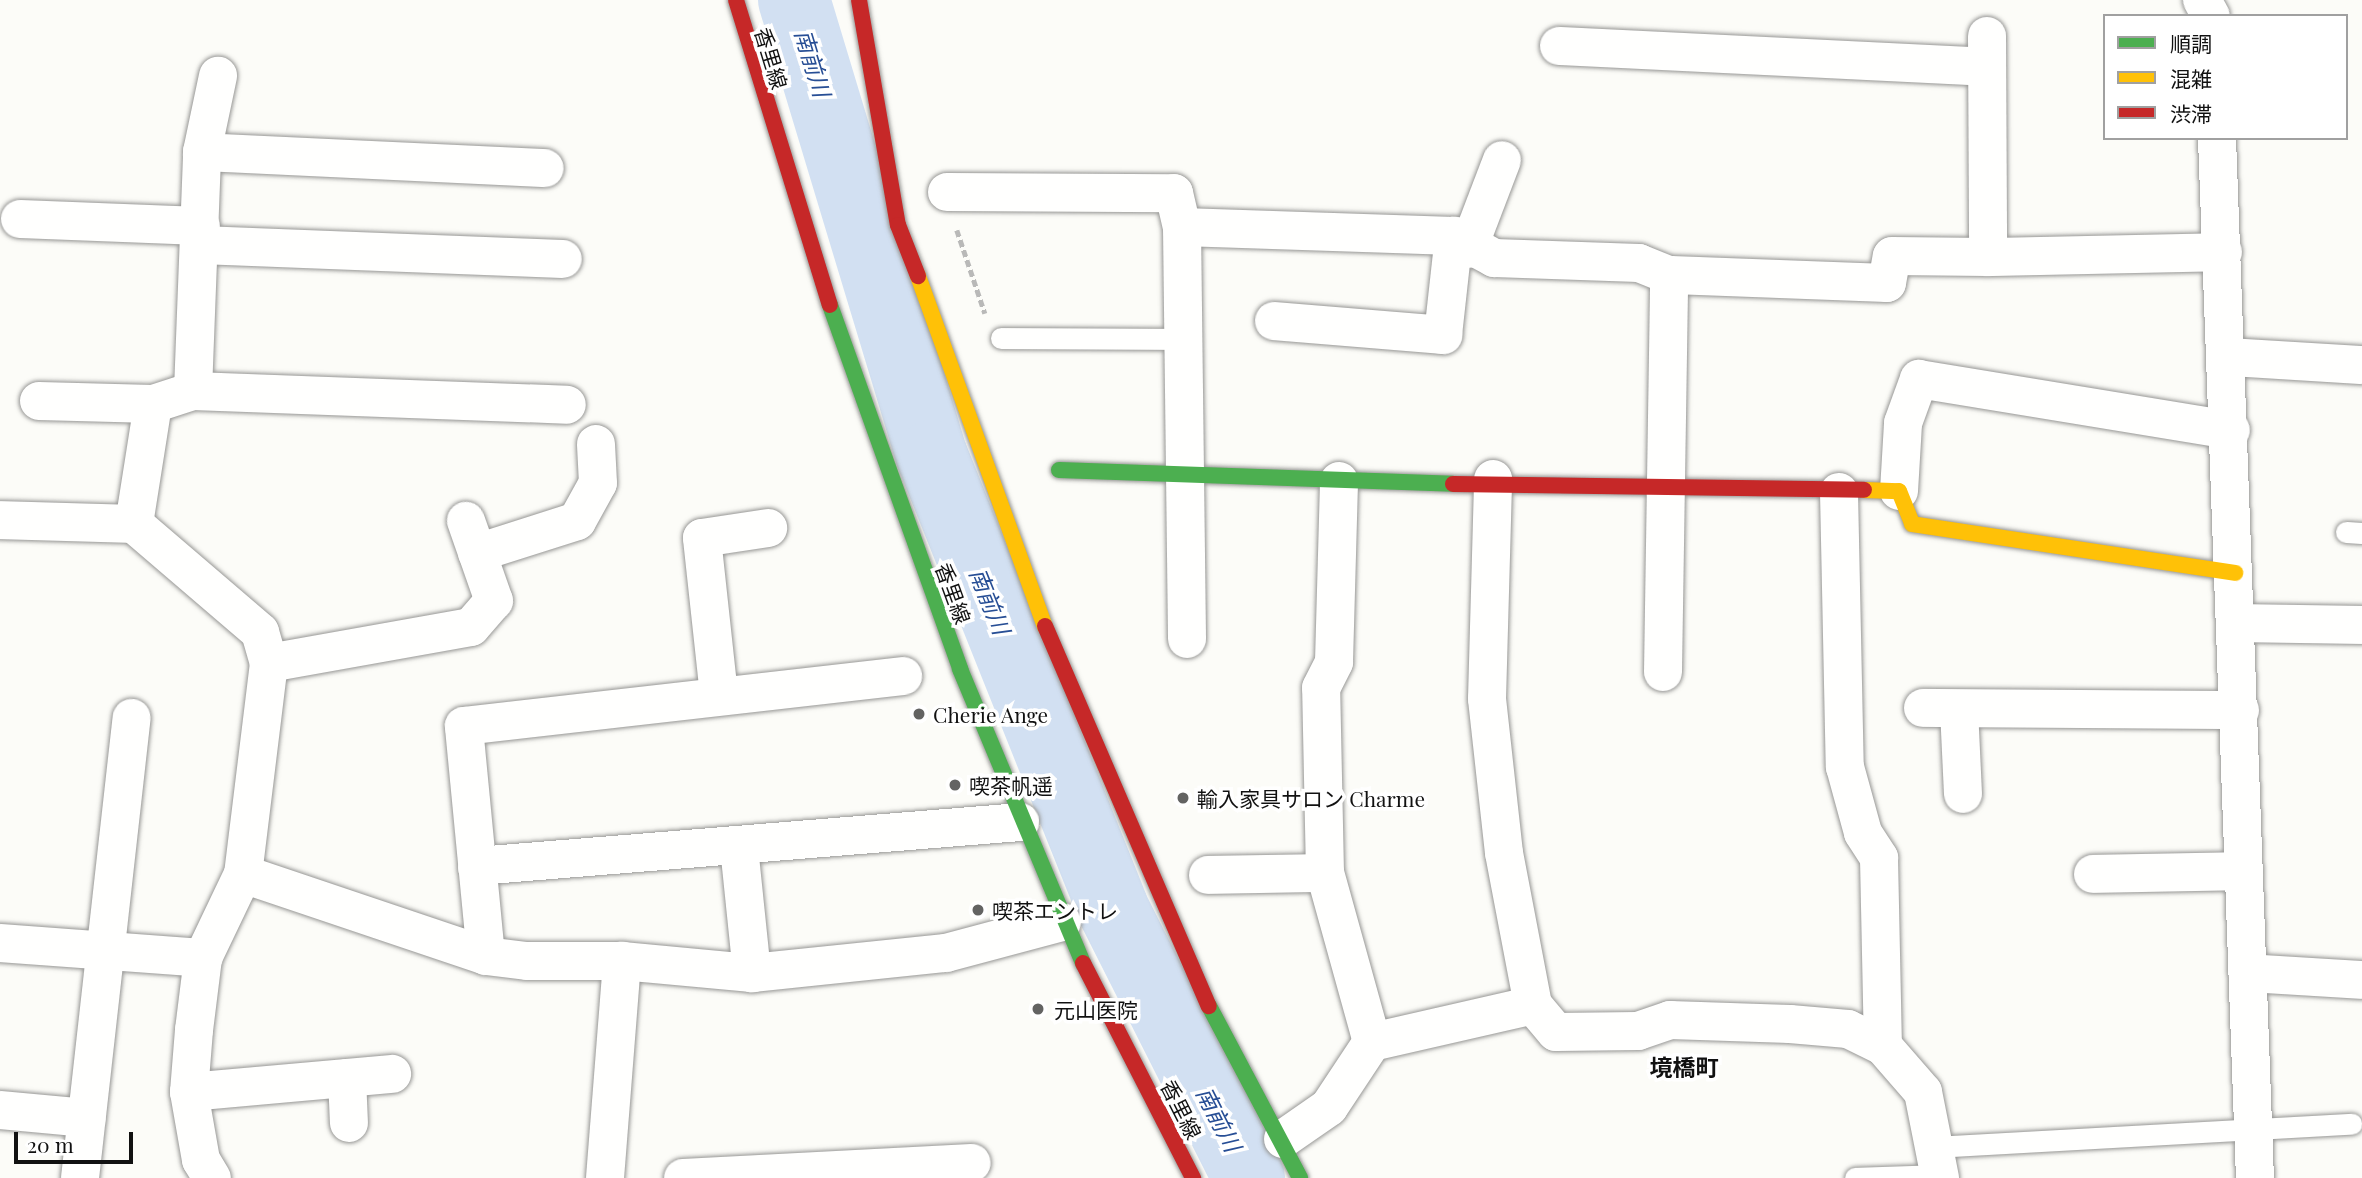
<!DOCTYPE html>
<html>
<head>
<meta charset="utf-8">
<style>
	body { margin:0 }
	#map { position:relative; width:2362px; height:1178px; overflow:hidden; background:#fcfcf8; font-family:"Playfair Display","Noto Sans JP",serif }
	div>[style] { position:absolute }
	.river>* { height:72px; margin:-36px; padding:0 36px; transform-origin:36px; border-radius:36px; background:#d2e0f2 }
	.path>* { height:4.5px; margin-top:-2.25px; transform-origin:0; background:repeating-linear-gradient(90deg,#b9b9b8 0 7px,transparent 0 10.5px) }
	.roads { filter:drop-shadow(0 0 2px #979795) drop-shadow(0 0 2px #979795) }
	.lane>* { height:21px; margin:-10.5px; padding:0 10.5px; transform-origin:10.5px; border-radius:10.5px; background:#fffffe }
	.street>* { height:38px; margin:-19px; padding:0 19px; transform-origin:19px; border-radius:19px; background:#fffffe }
	.fast>* { height:16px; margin:-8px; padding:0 8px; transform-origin:8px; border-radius:8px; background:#4caf50 }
	.slow>* { height:16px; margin:-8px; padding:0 8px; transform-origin:8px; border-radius:8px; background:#ffc107 }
	.jam>* { height:16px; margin:-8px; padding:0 8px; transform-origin:8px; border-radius:8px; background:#c62828 }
	.dots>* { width:19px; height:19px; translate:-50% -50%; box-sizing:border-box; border:4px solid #fff; border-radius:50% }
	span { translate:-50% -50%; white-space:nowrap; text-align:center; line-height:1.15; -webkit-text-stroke:7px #fff; paint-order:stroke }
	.street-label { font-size:21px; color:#111 }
	.poi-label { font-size:21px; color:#111 }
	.left { translate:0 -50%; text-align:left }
	.water-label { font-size:23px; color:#274e95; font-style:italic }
	.neighbourhood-label { font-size:23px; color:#111; font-weight:700 }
	.legend { position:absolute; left:2103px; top:14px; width:245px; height:126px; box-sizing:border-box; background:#fff; border:2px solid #a0a0a0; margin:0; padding:9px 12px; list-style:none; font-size:21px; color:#111 }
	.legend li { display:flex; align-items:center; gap:14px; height:35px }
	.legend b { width:35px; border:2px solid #a0a0a0 }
	.scale { position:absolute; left:14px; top:1132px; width:119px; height:32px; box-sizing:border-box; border:4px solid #111; border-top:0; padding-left:9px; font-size:21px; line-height:24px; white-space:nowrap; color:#111; -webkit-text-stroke:5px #fff; paint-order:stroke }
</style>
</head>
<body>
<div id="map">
	<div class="river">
		<div style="left:794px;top:0;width:476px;rotate:73.2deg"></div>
		<div style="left:932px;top:456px;width:486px;rotate:68.2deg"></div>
		<div style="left:1112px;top:907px;width:304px;rotate:63.2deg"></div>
	</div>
	<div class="path">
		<div style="left:957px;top:230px;width:88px;rotate:71.4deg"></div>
	</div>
	<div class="roads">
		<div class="lane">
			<div style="left:1001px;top:338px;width:182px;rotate:0.3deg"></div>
			<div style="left:2346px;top:532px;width:16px;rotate:4deg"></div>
			<div style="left:1935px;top:1147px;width:417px;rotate:-3.2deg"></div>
			<div style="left:1855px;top:1178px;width:84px;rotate:-2deg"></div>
		</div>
		<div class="street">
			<div style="left:2202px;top:0;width:18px;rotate:61deg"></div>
			<div style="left:1987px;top:36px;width:221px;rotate:89.7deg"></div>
			<div style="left:1988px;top:257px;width:235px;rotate:-1.2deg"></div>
			<div style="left:1559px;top:46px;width:428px;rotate:2.8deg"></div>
			<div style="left:2217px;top:138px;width:1041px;rotate:87.91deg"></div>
			<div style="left:202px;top:152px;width:343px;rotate:2.7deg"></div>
			<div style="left:947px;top:192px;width:227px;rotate:0.3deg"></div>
			<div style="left:1174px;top:193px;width:35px;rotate:77deg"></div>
			<div style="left:1182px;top:227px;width:412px;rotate:89.3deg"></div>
			<div style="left:20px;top:219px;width:181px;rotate:2.2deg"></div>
			<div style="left:1182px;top:227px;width:272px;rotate:1.9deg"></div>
			<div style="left:1454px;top:236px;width:46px;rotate:28.8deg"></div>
			<div style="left:1494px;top:258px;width:145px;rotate:2deg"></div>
			<div style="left:1639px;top:263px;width:32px;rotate:22deg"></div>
			<div style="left:1669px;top:275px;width:218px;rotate:2.1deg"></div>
			<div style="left:1887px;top:283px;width:27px;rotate:-80deg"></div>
			<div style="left:1892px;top:256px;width:96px;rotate:0.6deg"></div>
			<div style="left:200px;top:245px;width:363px;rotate:2.2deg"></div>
			<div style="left:1468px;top:249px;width:95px;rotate:-69.1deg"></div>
			<div style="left:1274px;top:321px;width:170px;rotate:4.7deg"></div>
			<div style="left:1443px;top:335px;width:100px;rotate:-83.7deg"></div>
			<div style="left:2230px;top:357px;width:132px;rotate:3.5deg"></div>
			<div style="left:193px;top:391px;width:374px;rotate:2.1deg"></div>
			<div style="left:39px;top:401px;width:114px;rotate:1.5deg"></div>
			<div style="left:1899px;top:491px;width:68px;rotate:-86.6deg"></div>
			<div style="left:1903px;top:423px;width:47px;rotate:-70deg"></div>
			<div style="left:1919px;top:379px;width:316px;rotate:9.3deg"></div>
			<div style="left:1839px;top:492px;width:275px;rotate:88.8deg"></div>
			<div style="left:1845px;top:767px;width:68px;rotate:74.7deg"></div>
			<div style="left:1863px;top:833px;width:30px;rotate:57deg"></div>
			<div style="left:1879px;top:858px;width:188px;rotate:88.8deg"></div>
			<div style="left:1883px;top:1046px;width:61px;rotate:49deg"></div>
			<div style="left:1923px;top:1092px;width:88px;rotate:78.8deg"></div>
			<div style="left:0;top:520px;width:134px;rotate:1.7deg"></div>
			<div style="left:134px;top:524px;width:166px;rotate:40.6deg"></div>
			<div style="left:260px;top:632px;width:32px;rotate:74deg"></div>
			<div style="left:269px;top:663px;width:213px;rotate:97deg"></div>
			<div style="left:243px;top:874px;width:93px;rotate:115.5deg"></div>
			<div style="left:203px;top:958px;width:73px;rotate:97.1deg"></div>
			<div style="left:194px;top:1030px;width:62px;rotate:94.6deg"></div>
			<div style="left:189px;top:1092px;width:69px;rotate:80deg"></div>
			<div style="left:201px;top:1160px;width:21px;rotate:59deg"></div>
			<div style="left:134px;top:524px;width:121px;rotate:-81deg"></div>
			<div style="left:153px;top:404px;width:42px;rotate:-18deg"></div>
			<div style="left:193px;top:391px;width:239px;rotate:-87.8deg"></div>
			<div style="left:202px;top:152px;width:78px;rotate:-78.1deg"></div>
			<div style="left:477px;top:553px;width:105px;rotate:-17.7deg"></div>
			<div style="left:577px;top:521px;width:43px;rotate:-61.1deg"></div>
			<div style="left:598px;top:483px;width:39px;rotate:-93deg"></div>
			<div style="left:2237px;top:623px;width:125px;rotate:0.9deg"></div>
			<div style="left:269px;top:663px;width:205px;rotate:-10.1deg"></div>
			<div style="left:471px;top:627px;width:35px;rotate:-49deg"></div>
			<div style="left:494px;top:601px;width:85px;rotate:-109.3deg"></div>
			<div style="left:1663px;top:672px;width:397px;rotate:-89.1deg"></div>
			<div style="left:719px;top:695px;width:158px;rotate:-96.2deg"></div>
			<div style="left:702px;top:538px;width:67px;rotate:-8.6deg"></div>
			<div style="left:1923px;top:708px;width:317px;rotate:0.4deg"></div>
			<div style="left:1959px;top:709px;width:85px;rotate:87.3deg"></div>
			<div style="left:739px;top:847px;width:127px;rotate:84.1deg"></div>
			<div style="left:477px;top:866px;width:545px;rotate:-4.63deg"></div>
			<div style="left:243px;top:874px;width:256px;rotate:18.6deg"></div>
			<div style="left:486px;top:956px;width:41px;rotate:7deg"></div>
			<div style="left:527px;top:961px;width:95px"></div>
			<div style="left:622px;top:961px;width:131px;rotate:5.3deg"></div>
			<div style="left:752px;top:973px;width:195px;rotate:-5.9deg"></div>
			<div style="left:946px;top:953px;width:120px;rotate:-15deg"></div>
			<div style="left:2093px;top:874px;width:151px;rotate:-1.1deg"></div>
			<div style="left:1208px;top:875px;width:117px;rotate:-1deg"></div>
			<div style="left:0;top:943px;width:204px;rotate:4.2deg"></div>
			<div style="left:486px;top:956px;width:231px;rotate:-95.5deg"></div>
			<div style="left:464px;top:726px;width:442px;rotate:-6.5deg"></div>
			<div style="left:2248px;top:973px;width:114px;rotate:3.5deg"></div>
			<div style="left:1533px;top:1005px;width:35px;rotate:50deg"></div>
			<div style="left:1556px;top:1032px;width:82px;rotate:-0.7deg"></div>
			<div style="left:1638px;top:1031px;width:34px;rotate:-19deg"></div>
			<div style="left:1670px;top:1020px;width:120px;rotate:1.9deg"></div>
			<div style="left:1790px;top:1024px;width:58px;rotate:4.9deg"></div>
			<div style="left:1848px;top:1029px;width:39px;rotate:26deg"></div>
			<div style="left:1372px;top:1042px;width:165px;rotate:-12.9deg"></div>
			<div style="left:1533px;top:1005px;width:155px;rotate:-100.8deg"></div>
			<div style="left:1504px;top:853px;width:155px;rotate:-96.3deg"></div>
			<div style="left:1487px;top:699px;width:220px;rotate:-88.4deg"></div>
			<div style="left:347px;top:1078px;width:45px;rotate:87.5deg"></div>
			<div style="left:189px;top:1092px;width:204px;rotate:-5.1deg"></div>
			<div style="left:0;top:1110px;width:87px;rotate:5.3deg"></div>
			<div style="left:1283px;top:1139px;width:56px;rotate:-34.8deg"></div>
			<div style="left:1329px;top:1107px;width:78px;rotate:-56.5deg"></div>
			<div style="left:1372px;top:1042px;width:175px;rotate:-105.5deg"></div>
			<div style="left:1325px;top:873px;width:185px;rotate:-91.2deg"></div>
			<div style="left:1321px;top:688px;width:29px;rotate:-63deg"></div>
			<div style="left:1334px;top:662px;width:181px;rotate:-88.4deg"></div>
			<div style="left:80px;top:1178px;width:463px;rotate:-83.6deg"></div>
			<div style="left:605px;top:1178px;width:218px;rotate:-85.5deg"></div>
			<div style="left:683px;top:1178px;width:289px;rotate:-3deg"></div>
		</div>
		<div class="fast">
			<div style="left:830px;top:305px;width:387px;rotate:70.3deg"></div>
			<div style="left:960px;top:669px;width:319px;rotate:67.3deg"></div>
			<div style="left:1059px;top:470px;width:394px;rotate:2deg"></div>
			<div style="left:1209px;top:1006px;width:195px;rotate:62.1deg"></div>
		</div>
		<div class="slow">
			<div style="left:918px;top:276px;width:372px;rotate:70.1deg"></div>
			<div style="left:1864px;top:490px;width:35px;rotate:2deg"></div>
			<div style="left:1899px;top:491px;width:35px;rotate:68deg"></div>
			<div style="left:1912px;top:524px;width:327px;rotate:8.6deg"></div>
		</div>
		<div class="jam">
			<div style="left:736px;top:0;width:319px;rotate:72.9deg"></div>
			<div style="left:859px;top:0;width:228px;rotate:80.2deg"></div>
			<div style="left:898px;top:225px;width:55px;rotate:68.6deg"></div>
			<div style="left:1453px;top:484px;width:411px;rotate:0.8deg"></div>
			<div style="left:1045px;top:626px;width:414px;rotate:66.7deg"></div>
			<div style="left:1083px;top:963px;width:242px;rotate:62.9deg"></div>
		</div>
	</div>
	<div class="dots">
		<div style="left:919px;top:714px;background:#636362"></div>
		<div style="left:955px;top:785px;background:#636362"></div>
		<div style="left:1183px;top:798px;background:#636362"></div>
		<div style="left:978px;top:910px;background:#636362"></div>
		<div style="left:1038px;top:1009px;background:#636362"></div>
	</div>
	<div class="street-label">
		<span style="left:772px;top:58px;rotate:73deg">香里線</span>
		<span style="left:954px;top:593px;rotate:70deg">香里線</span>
		<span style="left:1182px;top:1109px;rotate:63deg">香里線</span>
	</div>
	<div class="poi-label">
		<span class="left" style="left:933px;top:714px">Cherie Ange</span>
		<span class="left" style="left:969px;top:785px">喫茶帆遥</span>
		<span class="left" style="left:1197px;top:798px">輸入家具サロン Charme</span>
		<span class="left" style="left:992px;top:910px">喫茶エントレ</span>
		<span class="left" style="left:1054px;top:1009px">元山医院</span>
	</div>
	<div class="water-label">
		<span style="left:813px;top:63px;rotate:73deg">南前川</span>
		<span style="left:990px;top:601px;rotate:68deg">南前川</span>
		<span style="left:1219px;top:1119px;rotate:63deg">南前川</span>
	</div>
	<div class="neighbourhood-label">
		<span style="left:1684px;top:1067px">境橋町</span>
	</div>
	<ul class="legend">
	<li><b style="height:9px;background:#4caf50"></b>順調</li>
	<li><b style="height:9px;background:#ffc107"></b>混雑</li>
	<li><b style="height:9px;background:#c62828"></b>渋滞</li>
	</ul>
	<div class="scale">20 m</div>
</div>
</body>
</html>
